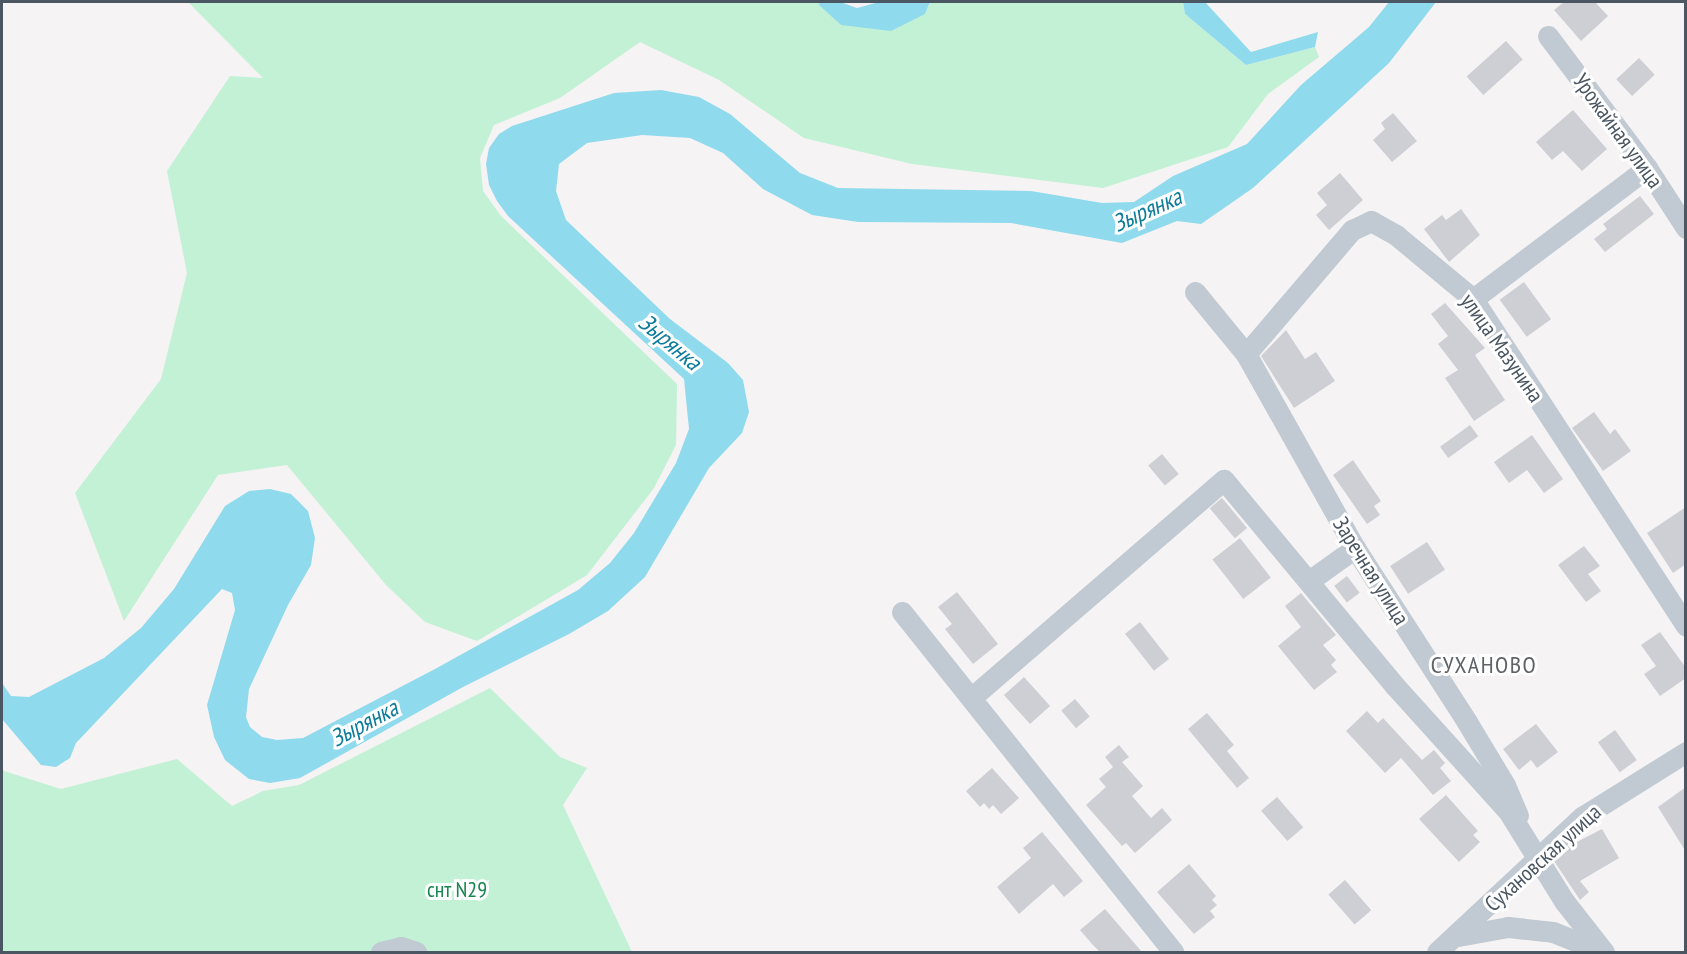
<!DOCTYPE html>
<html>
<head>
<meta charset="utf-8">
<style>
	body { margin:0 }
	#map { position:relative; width:1687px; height:954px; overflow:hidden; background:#f5f3f3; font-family:"PT Sans Narrow",sans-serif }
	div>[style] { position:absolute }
	.green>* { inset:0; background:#c3f1d5 }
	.water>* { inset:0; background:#90daee }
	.building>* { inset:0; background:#cdcfd5; transform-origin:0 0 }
	.minor>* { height:21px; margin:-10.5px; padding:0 10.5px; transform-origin:10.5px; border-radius:10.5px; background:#c1cad2 }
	span { translate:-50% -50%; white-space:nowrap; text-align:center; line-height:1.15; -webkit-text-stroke:6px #fff; paint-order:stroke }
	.street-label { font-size:22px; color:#4a5661 }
	.park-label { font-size:22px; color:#17864f }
	.water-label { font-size:24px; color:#0c7c9b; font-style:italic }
	.neighbourhood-label { font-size:24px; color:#5f6368; letter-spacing:1.5px }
	.frame { position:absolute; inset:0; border:3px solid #4a5661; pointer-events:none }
</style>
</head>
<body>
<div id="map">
	<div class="green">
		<div style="clip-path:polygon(188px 2px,822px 2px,819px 3px,841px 25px,925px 14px,930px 2px,1183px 2px,1185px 14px,1246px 65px,1315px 47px,1319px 57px,1268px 94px,1228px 147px,1103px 188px,912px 164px,804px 138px,719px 80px,640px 42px,560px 98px,494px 125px,480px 158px,483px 191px,501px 216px,677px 384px,676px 445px,654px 488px,587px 575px,477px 641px,425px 622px,386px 585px,287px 465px,218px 475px,124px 621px,75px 493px,161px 379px,187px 273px,167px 171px,230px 76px,263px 78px)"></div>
		<div style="clip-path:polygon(490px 688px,560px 757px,587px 768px,563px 805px,632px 952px,2px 952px,2px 766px,4px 771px,61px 789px,177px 759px,232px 806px,263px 791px,299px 785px)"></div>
	</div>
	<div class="water">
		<div style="clip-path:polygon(822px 2px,840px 2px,857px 8px,879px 2px,930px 2px,925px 14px,891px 31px,841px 25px,818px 4px)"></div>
		<div style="clip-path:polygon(1183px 2px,1205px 2px,1251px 52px,1318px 32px,1315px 47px,1246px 65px,1185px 14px)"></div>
		<div style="clip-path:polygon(1389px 2px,1436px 2px,1389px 63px,1253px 188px,1201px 224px,1177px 221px,1122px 243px,1011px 223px,858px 222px,812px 215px,763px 189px,723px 153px,690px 138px,642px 135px,587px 143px,559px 164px,556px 191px,566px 220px,670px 319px,728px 363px,743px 380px,749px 412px,742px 433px,709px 468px,645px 577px,608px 611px,569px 634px,463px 687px,300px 778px,270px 783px,249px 779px,225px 760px,214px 737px,207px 705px,235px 610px,232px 593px,222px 589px,76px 743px,70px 758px,56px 767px,41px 765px,2px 719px,2px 683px,11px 696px,29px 697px,104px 658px,141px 628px,174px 589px,225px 506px,249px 491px,270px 489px,291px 494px,308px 511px,315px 538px,311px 565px,288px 605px,249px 689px,246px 717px,250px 727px,262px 737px,277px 740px,303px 738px,435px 669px,578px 590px,610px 563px,634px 533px,676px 463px,689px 429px,684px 379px,508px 216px,497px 201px,489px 185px,486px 164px,489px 148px,499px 134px,512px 126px,614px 93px,661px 90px,699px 97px,730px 114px,800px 173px,838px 188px,1031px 191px,1102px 203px,1134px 202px,1173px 176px,1247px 144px,1301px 85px,1369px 27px)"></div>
	</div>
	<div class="building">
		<div style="clip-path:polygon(1564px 2px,1595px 2px,1608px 16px,1581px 41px,1554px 10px)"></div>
		<div style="left:1506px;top:41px;width:25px;height:53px;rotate:48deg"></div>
		<div style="left:1639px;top:58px;width:23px;height:31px;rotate:47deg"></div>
		<div style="clip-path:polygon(1573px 110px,1607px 149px,1582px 171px,1563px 151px,1552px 160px,1536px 142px)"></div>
		<div style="clip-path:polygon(1393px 113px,1417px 141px,1392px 162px,1373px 140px,1385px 129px,1381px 123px)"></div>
		<div style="clip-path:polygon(1340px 173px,1363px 200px,1329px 230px,1316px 215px,1327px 205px,1317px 193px)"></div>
		<div style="clip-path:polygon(1640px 196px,1654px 214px,1605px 252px,1594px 239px,1607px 229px,1603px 224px)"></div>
		<div style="clip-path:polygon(1461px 209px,1480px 235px,1449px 262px,1424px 229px,1442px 215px,1446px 220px)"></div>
		<div style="left:1524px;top:282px;width:46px;height:30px;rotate:54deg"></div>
		<div style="clip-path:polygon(1445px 303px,1485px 348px,1475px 355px,1505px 400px,1474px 421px,1445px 378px,1458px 370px,1438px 344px,1448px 336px,1431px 314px)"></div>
		<div style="clip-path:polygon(1286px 330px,1305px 359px,1316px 352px,1335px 381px,1294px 408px,1261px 356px)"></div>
		<div style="clip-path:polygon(1594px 412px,1610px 434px,1615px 429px,1631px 451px,1603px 471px,1572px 428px)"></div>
		<div style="left:1470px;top:425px;width:14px;height:37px;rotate:54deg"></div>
		<div style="clip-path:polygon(1532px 435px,1563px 479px,1544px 493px,1527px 470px,1509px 483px,1494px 462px)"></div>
		<div style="left:1162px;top:454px;width:26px;height:18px;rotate:50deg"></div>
		<div style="clip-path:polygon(1353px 460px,1381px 501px,1374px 506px,1380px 515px,1367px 524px,1333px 475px)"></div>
		<div style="left:1222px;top:498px;width:39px;height:16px;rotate:50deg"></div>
		<div style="clip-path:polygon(1686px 507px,1686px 564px,1673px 573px,1647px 533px)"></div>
		<div style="left:1240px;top:538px;width:50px;height:35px;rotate:52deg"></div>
		<div style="left:1427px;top:542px;width:33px;height:44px;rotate:57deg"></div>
		<div style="clip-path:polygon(1584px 546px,1600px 566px,1588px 574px,1601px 591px,1586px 602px,1558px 565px)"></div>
		<div style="left:1347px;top:576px;width:21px;height:16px;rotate:53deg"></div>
		<div style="clip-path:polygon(957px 592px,998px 644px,973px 664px,945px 629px,952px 624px,938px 607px)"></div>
		<div style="clip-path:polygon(1301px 593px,1336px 635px,1323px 645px,1336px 660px,1331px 665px,1337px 672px,1314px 690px,1278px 646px,1301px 627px,1285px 606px)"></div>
		<div style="left:1140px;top:622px;width:47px;height:19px;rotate:52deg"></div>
		<div style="clip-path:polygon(1660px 632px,1686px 668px,1686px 678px,1660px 696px,1644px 674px,1656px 666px,1641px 645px)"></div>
		<div style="left:1024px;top:677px;width:39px;height:27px;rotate:48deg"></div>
		<div style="left:1075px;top:699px;width:23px;height:18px;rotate:50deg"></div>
		<div style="clip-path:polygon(1367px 711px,1378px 723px,1383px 718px,1422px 760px,1434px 750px,1445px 763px,1440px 768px,1451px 781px,1433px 795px,1401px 758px,1385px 773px,1346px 731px)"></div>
		<div style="clip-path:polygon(1207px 713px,1234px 745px,1227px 751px,1249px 778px,1237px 788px,1188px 729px)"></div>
		<div style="clip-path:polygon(1536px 724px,1558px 752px,1537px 768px,1531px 760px,1519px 770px,1503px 749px)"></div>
		<div style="left:1615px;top:730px;width:37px;height:21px;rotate:54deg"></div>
		<div style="clip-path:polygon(1119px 745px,1129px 757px,1122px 762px,1143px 786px,1132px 796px,1151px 818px,1162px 808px,1172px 820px,1135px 853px,1126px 843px,1122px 846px,1086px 805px,1106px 787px,1099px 779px,1113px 767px,1105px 757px)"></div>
		<div style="clip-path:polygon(992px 768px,1019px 798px,1001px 814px,993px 805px,989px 809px,984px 803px,980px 807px,966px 791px)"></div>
		<div style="clip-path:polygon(1686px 787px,1686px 852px,1658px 807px)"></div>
		<div style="clip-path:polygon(1446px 795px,1478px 831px,1473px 835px,1480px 842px,1459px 862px,1419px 819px)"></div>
		<div style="left:1277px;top:797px;width:40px;height:21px;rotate:49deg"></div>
		<div style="clip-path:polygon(1602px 829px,1619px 858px,1580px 881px,1589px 892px,1580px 900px,1554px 861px,1569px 846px)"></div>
		<div style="clip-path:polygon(1042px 832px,1083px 881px,1064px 897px,1053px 884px,1019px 914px,997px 887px,1031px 858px,1023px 848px)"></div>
		<div style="clip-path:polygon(1189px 864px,1216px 896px,1212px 900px,1217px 905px,1210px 911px,1215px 917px,1194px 934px,1157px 892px)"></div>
		<div style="left:1345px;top:880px;width:40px;height:22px;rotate:49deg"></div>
		<div style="clip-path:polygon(1105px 909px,1117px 923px,1142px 952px,1100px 952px,1092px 944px,1080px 930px)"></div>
	</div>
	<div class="minor">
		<div style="left:1548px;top:36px;width:165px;rotate:53.1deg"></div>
		<div style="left:1647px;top:168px;width:72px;rotate:57deg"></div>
		<div style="left:1195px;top:292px;width:80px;rotate:50.6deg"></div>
		<div style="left:1246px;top:354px;width:223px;rotate:60.7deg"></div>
		<div style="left:1355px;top:548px;width:207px;rotate:57.2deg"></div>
		<div style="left:1467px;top:722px;width:74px;rotate:58.9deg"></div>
		<div style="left:1505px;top:785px;width:33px;rotate:67deg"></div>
		<div style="left:1473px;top:299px;width:218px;rotate:-37deg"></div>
		<div style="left:1246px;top:354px;width:163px;rotate:-49.5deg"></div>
		<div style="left:1352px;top:230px;width:21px;rotate:-25deg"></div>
		<div style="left:1371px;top:221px;width:29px;rotate:29deg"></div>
		<div style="left:1396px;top:235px;width:100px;rotate:39.7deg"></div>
		<div style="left:1473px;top:299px;width:390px;rotate:56.9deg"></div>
		<div style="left:1309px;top:581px;width:57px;rotate:-35.7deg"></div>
		<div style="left:902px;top:612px;width:435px;rotate:51.4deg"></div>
		<div style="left:971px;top:698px;width:334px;rotate:-40.8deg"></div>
		<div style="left:1224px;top:480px;width:268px;rotate:50.3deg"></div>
		<div style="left:1395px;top:686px;width:169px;rotate:47.9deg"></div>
		<div style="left:1508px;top:811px;width:106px;rotate:58.1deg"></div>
		<div style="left:1564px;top:901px;width:65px;rotate:51.9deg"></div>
		<div style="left:1458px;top:936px;width:51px;rotate:-10.2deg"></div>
		<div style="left:1508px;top:927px;width:45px;rotate:6.3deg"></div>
		<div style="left:1553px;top:932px;width:54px;rotate:21.8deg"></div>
		<div style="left:381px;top:952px;width:21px;rotate:-14deg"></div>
		<div style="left:401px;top:947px;width:16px;rotate:18deg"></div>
		<div style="left:1437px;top:952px;width:198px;rotate:-43deg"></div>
		<div style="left:1582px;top:817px;width:123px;rotate:-32deg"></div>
	</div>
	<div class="street-label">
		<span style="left:1618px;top:131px;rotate:54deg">Урожайная улица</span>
		<span style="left:1502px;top:348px;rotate:55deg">улица Мазунина</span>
		<span style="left:1371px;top:571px;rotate:58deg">Заречная улица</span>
		<span style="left:1543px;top:858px;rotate:-42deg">Сухановская улица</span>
	</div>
	<div class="park-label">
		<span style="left:457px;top:890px">снт N29</span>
	</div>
	<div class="water-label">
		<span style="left:1147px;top:210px;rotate:-24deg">Зырянка</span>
		<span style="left:670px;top:342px;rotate:40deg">Зырянка</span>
		<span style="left:364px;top:723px;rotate:-28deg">Зырянка</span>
	</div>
	<div class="neighbourhood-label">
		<span style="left:1484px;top:665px">СУХАНОВО</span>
	</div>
	<div class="frame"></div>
</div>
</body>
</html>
